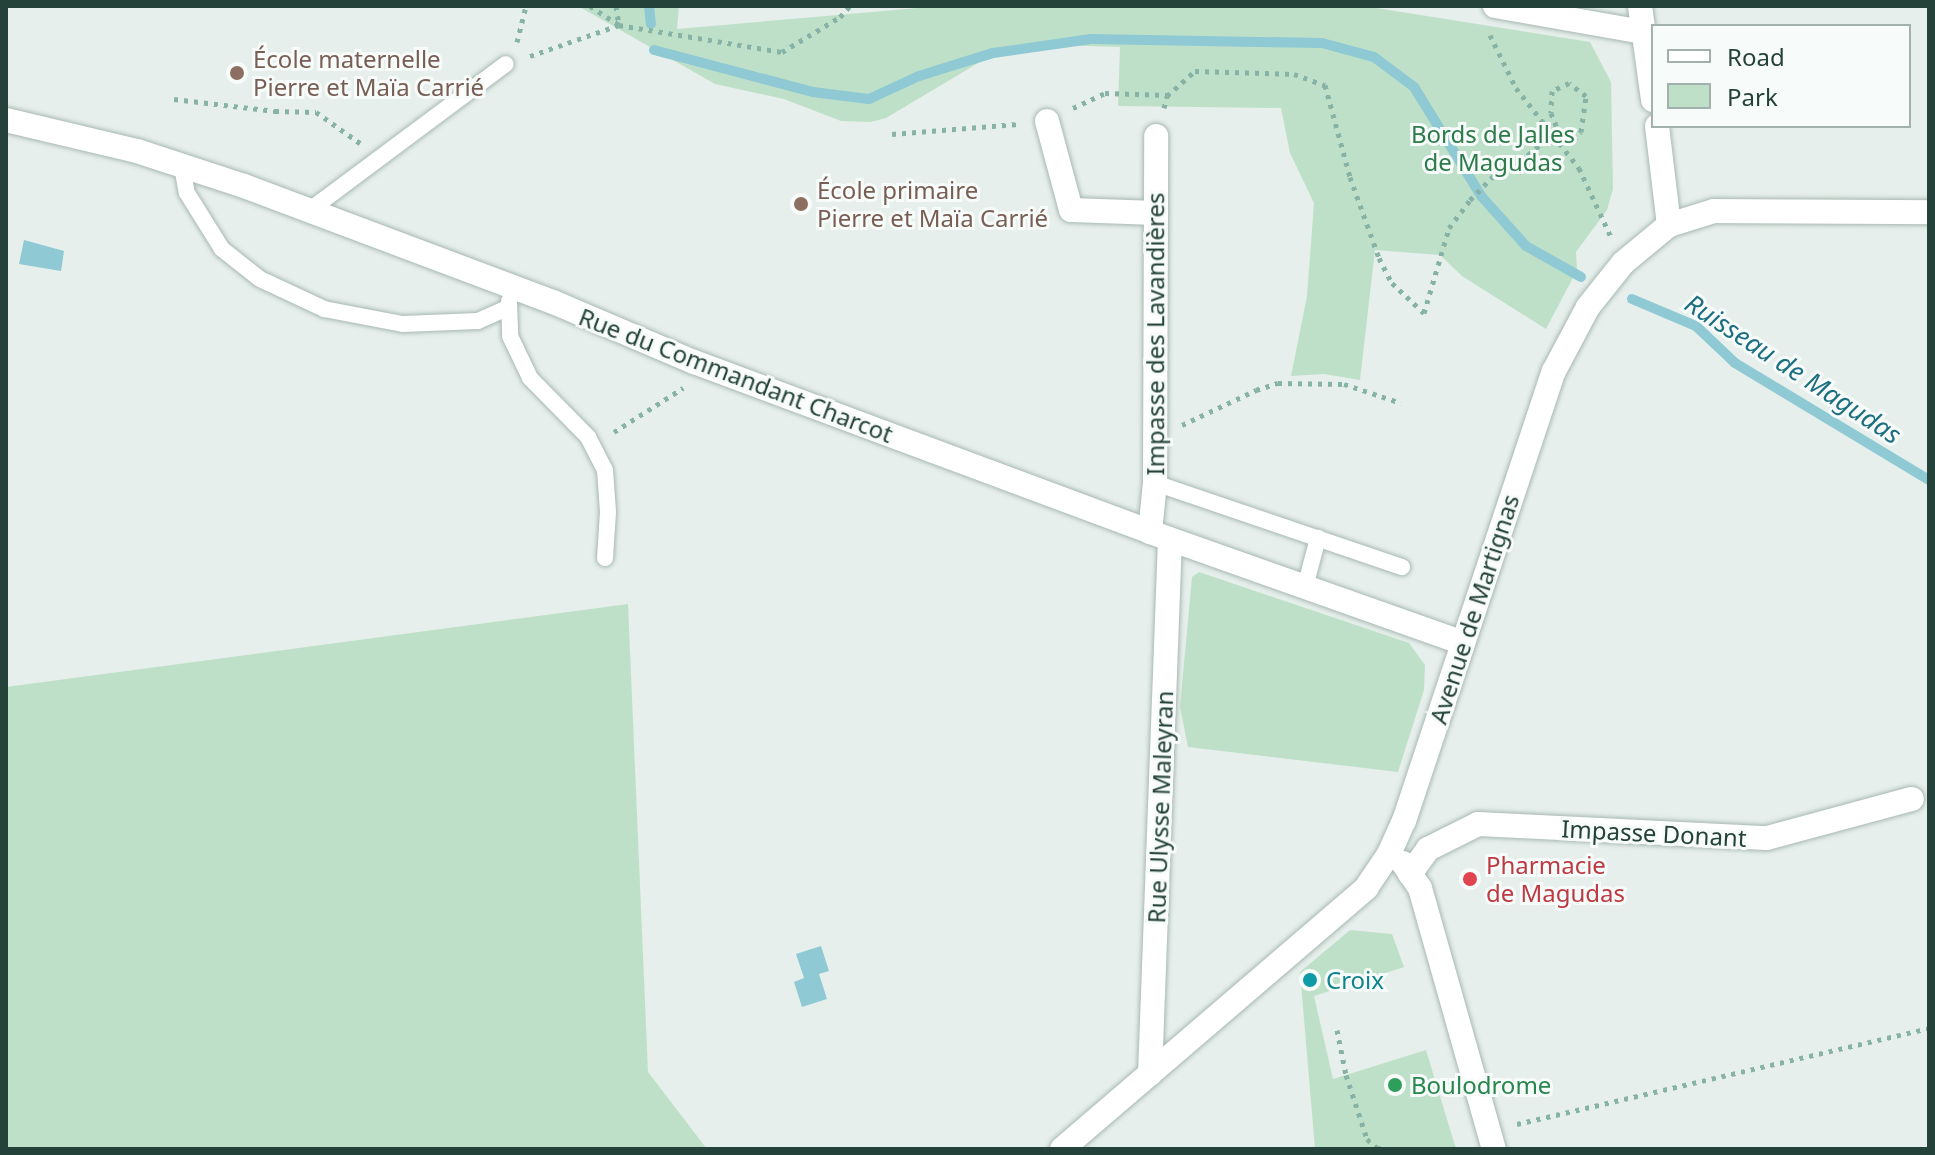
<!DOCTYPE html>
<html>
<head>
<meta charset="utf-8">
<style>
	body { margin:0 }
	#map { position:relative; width:1935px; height:1155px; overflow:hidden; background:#e6efeb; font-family:"Noto Sans",sans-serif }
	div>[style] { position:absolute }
	.green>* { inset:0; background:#bfe0c8 }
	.water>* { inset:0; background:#8ec9d4 }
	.stream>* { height:10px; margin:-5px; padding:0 5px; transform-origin:5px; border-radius:5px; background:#8ec9d4 }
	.path>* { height:5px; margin-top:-2.5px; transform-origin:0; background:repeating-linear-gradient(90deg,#86b3a5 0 4px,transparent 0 10px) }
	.roads { filter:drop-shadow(0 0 2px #a8b8b2) drop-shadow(0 0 2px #a8b8b2) }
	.service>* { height:16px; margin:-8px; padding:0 8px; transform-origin:8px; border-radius:8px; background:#fff }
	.minor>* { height:24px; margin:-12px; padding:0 12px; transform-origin:12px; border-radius:12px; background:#fff }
	.tertiary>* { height:24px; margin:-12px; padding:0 12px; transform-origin:12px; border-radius:12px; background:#fff }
	.dots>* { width:22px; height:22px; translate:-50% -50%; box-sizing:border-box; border:4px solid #f7fbf9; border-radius:50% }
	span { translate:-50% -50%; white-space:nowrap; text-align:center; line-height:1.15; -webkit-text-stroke:6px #f7fbf9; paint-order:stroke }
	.education-label { font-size:24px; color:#785e54 }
	.left { translate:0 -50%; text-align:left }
	.park-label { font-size:24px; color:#2d7a4b }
	.street-label { font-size:24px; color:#24423a }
	.health-label { font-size:24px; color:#be3a42 }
	.culture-label { font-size:24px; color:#0d838f }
	.leisure-label { font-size:24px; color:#27864d }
	.water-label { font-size:26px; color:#1c6f80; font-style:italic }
	.frame { position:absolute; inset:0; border:8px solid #24423a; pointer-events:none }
	.legend { position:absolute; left:1651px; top:24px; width:260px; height:104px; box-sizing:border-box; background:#f7fbf9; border:2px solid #a3b1ad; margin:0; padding:10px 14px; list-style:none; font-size:24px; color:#24423a }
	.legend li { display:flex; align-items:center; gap:16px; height:40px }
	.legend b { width:40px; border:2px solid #a3b1ad }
</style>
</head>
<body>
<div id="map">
	<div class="green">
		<div style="clip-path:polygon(578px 6px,679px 6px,677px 29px,941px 6px,1370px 7px,1590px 42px,1611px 82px,1613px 189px,1607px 210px,1576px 252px,1577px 270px,1546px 329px,1462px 276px,1440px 255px,1375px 250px,1360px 380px,1324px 374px,1291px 376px,1307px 296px,1314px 203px,1290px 153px,1281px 108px,1118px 106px,1120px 47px,1054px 45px,1000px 50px,886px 118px,871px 122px,841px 121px,784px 99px,715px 84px)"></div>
		<div style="clip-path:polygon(1199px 572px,1409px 643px,1425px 665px,1424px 690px,1398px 772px,1188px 747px,1180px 707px,1192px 577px)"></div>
		<div style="clip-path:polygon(628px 604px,648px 1072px,707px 1149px,6px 1149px,6px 687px)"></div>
		<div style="clip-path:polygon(1350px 930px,1392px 934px,1404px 967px,1314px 996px,1333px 1079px,1426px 1050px,1456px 1149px,1315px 1149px,1300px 972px)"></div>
	</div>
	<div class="water">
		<div style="clip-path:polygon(24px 240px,64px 251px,61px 271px,19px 264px)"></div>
		<div style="clip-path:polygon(821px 946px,829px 971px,819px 974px,827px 999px,802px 1007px,794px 982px,804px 978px,796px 954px)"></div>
	</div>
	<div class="stream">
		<div style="left:649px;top:6px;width:18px;rotate:84deg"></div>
		<div style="left:654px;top:50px;width:164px;rotate:14.8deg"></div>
		<div style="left:813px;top:92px;width:56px;rotate:7.1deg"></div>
		<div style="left:869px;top:99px;width:55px;rotate:-24.7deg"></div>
		<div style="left:919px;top:76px;width:77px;rotate:-17.3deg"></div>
		<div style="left:993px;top:53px;width:99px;rotate:-8.1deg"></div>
		<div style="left:1091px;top:39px;width:231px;rotate:1deg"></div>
		<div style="left:1322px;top:43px;width:54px;rotate:15.1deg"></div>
		<div style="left:1374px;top:57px;width:50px;rotate:36.9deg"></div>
		<div style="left:1414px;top:87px;width:129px;rotate:58.3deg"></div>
		<div style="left:1482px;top:197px;width:66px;rotate:48.1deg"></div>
		<div style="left:1526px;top:246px;width:63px;rotate:29.4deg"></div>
		<div style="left:1632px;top:299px;width:69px;rotate:22.9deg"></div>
		<div style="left:1696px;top:326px;width:54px;rotate:43.5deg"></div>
		<div style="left:1735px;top:363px;width:227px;rotate:31.1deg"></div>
	</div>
	<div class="path">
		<div style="left:590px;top:6px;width:35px;rotate:33deg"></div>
		<div style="left:616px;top:6px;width:18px;rotate:81deg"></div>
		<div style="left:1490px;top:35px;width:59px;rotate:63.9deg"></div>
		<div style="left:1516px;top:88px;width:102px;rotate:51.8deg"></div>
		<div style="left:1579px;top:168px;width:76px;rotate:65.1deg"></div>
		<div style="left:517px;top:42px;width:37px;rotate:-76deg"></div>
		<div style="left:530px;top:56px;width:94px;rotate:-19.2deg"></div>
		<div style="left:619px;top:25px;width:165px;rotate:9.4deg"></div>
		<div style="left:782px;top:52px;width:68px;rotate:-31.1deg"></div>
		<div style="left:840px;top:17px;width:15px;rotate:-48deg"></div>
		<div style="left:174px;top:99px;width:102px;rotate:6.8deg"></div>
		<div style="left:275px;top:111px;width:41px;rotate:1.4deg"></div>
		<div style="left:316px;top:112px;width:54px;rotate:35.2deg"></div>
		<div style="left:1073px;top:108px;width:35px;rotate:-25deg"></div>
		<div style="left:1105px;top:93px;width:62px;rotate:1.8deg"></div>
		<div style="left:1164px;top:108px;width:12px;rotate:-76deg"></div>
		<div style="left:1167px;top:96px;width:38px;rotate:-42deg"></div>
		<div style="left:1195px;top:71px;width:99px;rotate:1.7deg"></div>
		<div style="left:1294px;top:74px;width:33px;rotate:20deg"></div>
		<div style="left:1325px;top:85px;width:95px;rotate:74.8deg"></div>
		<div style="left:1350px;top:177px;width:86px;rotate:70.3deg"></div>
		<div style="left:1379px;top:258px;width:28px;rotate:63deg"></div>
		<div style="left:1392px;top:283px;width:44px;rotate:43.2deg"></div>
		<div style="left:1424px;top:313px;width:89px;rotate:-73.6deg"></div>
		<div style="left:1449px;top:228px;width:35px;rotate:-53deg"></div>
		<div style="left:1470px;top:200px;width:43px;rotate:-45.9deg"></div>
		<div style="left:1500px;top:169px;width:31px;rotate:-27deg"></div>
		<div style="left:1528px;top:155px;width:39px;rotate:-40deg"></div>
		<div style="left:1558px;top:130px;width:18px;rotate:34deg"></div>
		<div style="left:1573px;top:140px;width:11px;rotate:-45deg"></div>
		<div style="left:1581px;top:132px;width:36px;rotate:-82deg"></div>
		<div style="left:1586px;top:96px;width:21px;rotate:-143deg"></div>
		<div style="left:1569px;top:83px;width:19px;rotate:155deg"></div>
		<div style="left:1552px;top:91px;width:22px;rotate:93deg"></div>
		<div style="left:1551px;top:113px;width:18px;rotate:68deg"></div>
		<div style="left:892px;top:134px;width:126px;rotate:-4.5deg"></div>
		<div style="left:1182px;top:425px;width:82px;rotate:-25.3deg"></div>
		<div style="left:1256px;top:390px;width:23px;rotate:-18deg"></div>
		<div style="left:1278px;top:383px;width:66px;rotate:0.9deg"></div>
		<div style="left:1344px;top:384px;width:60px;rotate:18.4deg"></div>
		<div style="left:614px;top:432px;width:82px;rotate:-32.5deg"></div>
		<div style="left:1337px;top:1030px;width:46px;rotate:78.7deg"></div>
		<div style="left:1346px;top:1075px;width:67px;rotate:71.8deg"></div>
		<div style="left:1367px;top:1139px;width:13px;rotate:42deg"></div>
		<div style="left:1377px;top:1148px;width:10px;rotate:6deg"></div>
		<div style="left:1517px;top:1124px;width:423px;rotate:-13.1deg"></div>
	</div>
	<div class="roads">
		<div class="service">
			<div style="left:182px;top:166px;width:27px;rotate:80deg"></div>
			<div style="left:187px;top:193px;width:66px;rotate:58deg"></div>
			<div style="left:222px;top:249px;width:48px;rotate:38.3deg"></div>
			<div style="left:260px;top:279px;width:71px;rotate:25.1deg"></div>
			<div style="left:324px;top:309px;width:80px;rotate:10.8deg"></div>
			<div style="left:403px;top:324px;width:75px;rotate:-2.3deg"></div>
			<div style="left:478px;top:321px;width:32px;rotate:-24deg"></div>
			<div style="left:310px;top:210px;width:244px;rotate:-36.7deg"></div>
			<div style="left:509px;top:301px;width:35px;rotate:88deg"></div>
			<div style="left:510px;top:336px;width:47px;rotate:64.5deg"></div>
			<div style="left:530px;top:378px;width:83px;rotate:45.5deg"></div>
			<div style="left:588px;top:437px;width:37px;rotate:63deg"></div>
			<div style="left:605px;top:470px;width:42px;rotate:85.9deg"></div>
			<div style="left:608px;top:512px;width:46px;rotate:93.7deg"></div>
			<div style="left:1155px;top:483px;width:261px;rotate:18.8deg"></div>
			<div style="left:1305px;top:587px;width:51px;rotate:-75.1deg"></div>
		</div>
		<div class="minor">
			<div style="left:1495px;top:6px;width:150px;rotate:10deg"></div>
			<div style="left:1640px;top:6px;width:95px;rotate:82.1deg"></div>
			<div style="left:6px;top:120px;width:135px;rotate:13.3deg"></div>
			<div style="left:137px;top:151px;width:113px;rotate:18.1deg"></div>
			<div style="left:244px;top:186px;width:330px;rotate:20.6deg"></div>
			<div style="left:553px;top:302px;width:153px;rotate:23.1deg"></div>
			<div style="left:694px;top:362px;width:487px;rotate:20.4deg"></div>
			<div style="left:1150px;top:532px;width:332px;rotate:19.5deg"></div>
			<div style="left:1047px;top:121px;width:92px;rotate:74.9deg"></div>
			<div style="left:1071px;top:210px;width:85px;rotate:2deg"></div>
			<div style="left:1657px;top:126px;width:100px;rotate:83.1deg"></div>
			<div style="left:1150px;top:532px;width:49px;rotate:-84.2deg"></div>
			<div style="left:1155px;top:483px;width:347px;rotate:-89.8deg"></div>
			<div style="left:1403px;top:863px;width:30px;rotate:56deg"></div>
			<div style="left:1420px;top:888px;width:271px;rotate:74.2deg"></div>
			<div style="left:1410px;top:874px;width:31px;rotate:-54deg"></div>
			<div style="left:1428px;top:849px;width:56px;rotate:-26.6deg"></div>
			<div style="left:1478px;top:824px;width:289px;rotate:2.8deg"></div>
			<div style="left:1767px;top:838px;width:150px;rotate:-15.1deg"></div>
			<div style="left:1150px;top:1074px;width:535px;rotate:-87.86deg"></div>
		</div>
		<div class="tertiary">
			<div style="left:1062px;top:1149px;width:401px;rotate:-40.6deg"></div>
			<div style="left:1366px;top:888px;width:41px;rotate:-55.9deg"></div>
			<div style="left:1389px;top:854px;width:36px;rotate:-66deg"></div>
			<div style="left:1404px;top:821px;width:474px;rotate:-71.6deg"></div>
			<div style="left:1554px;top:371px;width:72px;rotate:-62deg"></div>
			<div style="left:1588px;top:307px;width:56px;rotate:-51.5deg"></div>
			<div style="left:1623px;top:263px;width:60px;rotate:-39.6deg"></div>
			<div style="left:1669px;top:225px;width:47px;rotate:-17.3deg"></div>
			<div style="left:1714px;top:211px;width:215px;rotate:0.3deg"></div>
		</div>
	</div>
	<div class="dots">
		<div style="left:237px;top:73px;background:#8d6e63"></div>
		<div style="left:801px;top:204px;background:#8d6e63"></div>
		<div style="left:1470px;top:879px;background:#e0444e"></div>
		<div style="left:1310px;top:980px;background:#0f9aa8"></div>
		<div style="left:1395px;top:1085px;background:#2e9e5b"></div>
	</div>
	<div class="education-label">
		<span class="left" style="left:253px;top:73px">École maternelle<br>Pierre et Maïa Carrié</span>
		<span class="left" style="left:817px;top:204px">École primaire<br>Pierre et Maïa Carrié</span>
	</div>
	<div class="park-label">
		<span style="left:1493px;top:148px">Bords de Jalles<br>de Magudas</span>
	</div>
	<div class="street-label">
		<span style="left:1155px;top:334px;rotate:-90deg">Impasse des Lavandières</span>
		<span style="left:736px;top:375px;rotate:21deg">Rue du Commandant Charcot</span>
		<span style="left:1474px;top:609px;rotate:-72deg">Avenue de Martignas</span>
		<span style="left:1160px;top:807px;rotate:-88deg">Rue Ulysse Maleyran</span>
		<span style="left:1654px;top:833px;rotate:3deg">Impasse Donant</span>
	</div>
	<div class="health-label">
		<span class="left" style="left:1486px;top:879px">Pharmacie<br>de Magudas</span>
	</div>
	<div class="culture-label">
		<span class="left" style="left:1326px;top:980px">Croix</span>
	</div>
	<div class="leisure-label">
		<span class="left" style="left:1411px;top:1085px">Boulodrome</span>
	</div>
	<div class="water-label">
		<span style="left:1793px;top:369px;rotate:33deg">Ruisseau de Magudas</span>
	</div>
	<div class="frame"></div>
	<ul class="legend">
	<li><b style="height:10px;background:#fff"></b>Road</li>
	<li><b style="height:22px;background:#bfe0c8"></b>Park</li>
	</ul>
</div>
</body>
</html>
